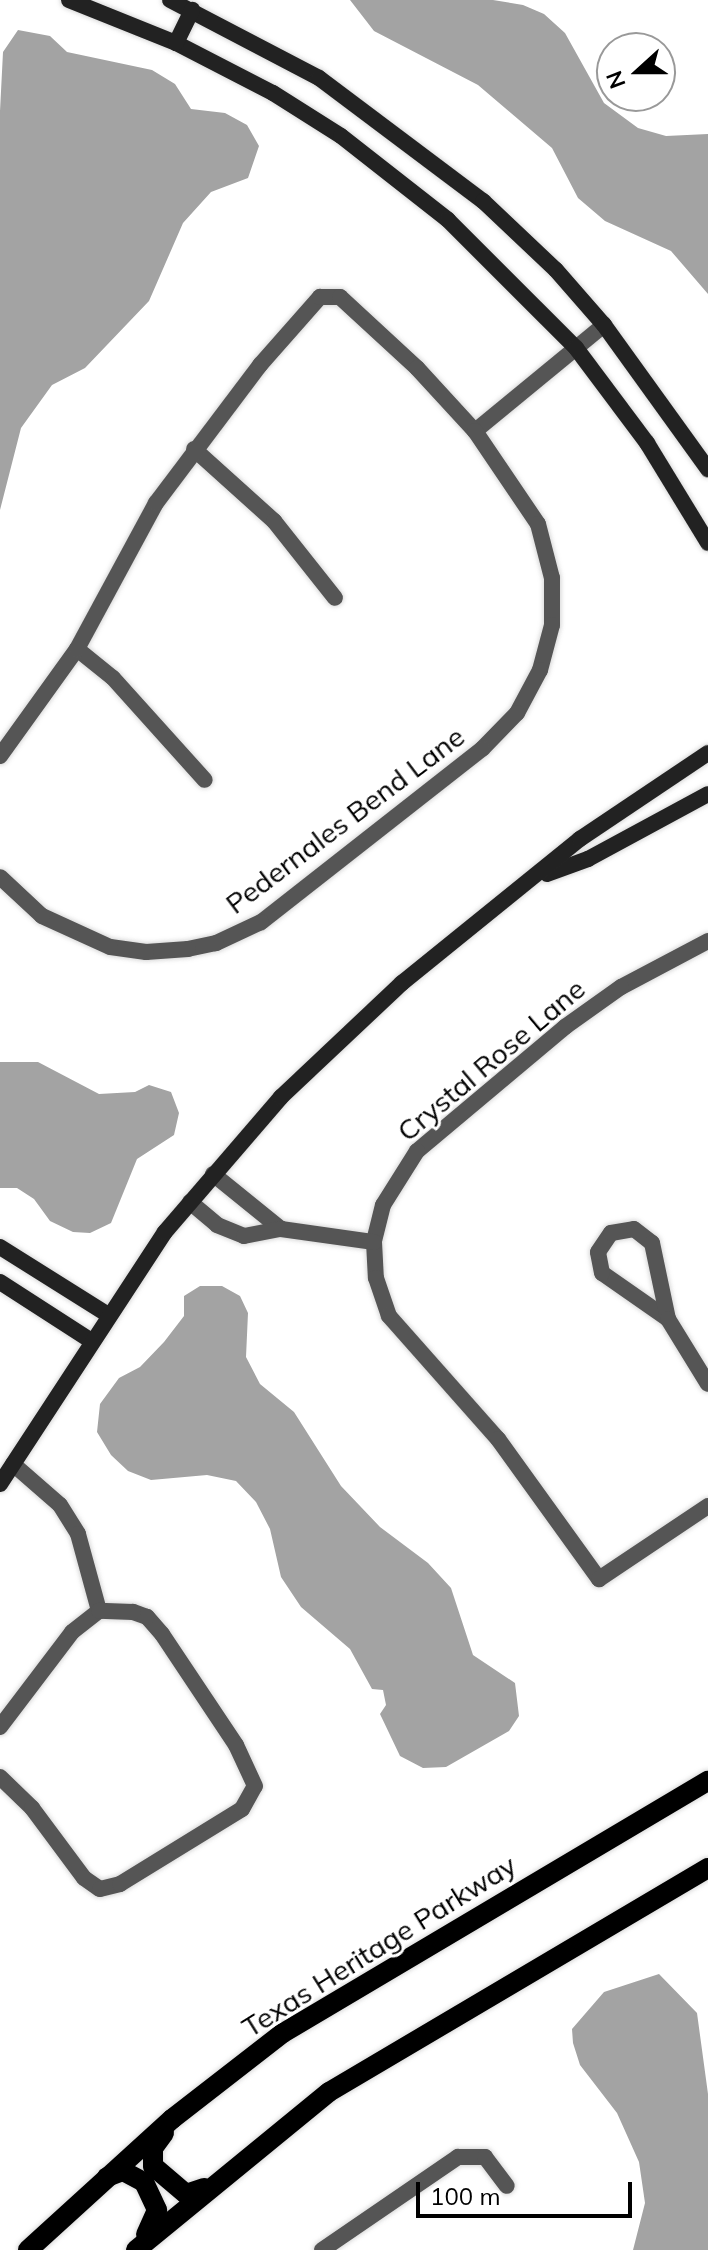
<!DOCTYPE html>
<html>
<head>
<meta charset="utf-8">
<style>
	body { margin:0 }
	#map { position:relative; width:708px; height:2250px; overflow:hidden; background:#fff; font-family:Mulish,sans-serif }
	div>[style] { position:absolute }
	.water>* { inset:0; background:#a3a3a3 }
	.roads { filter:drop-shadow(0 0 2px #dbdbdb) drop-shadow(0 0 2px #dbdbdb) }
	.street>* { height:16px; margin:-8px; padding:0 8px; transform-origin:8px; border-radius:8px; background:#555 }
	.secondary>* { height:16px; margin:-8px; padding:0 8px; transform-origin:8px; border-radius:8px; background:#222 }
	.primary>* { height:20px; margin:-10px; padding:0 10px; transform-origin:10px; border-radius:10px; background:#000 }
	span { translate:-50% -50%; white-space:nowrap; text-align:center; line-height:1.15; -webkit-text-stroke:6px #fff; paint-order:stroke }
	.street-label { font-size:28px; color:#000 }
	.north { position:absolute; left:596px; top:32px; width:80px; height:80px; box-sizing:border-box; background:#fff; border:2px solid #999; border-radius:50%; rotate:249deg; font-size:22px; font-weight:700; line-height:32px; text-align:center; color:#000 }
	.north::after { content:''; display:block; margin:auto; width:28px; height:36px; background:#000; clip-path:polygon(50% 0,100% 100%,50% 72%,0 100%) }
	.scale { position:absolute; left:416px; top:2182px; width:216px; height:36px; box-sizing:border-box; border:4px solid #000; border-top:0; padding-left:10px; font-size:24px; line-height:28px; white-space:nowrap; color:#000; -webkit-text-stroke:6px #fff; paint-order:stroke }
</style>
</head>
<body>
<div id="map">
	<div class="water">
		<div style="clip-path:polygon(350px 0,493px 0,523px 5px,544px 14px,565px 33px,604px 103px,638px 128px,666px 136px,708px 134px,708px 294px,671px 251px,605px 221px,578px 198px,552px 148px,478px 85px,374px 31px)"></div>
		<div style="clip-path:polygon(18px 30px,50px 36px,67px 52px,152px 70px,175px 84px,191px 109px,225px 113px,247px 125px,259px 146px,248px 178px,211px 192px,183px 223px,149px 301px,85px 368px,52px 385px,21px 428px,0 510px,0 111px,3px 52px)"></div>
		<div style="clip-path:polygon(0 1062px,38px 1062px,99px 1094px,135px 1092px,149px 1085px,171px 1092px,179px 1113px,174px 1135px,137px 1159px,111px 1223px,90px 1233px,73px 1232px,50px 1221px,34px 1199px,17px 1188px,0 1188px)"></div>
		<div style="clip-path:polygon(200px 1286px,222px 1286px,240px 1296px,248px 1313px,246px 1357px,260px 1384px,294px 1412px,341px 1486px,380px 1527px,428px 1563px,451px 1588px,473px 1655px,515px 1683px,519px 1716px,509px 1731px,446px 1767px,423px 1768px,400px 1756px,380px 1714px,386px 1705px,383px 1690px,372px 1689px,350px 1649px,301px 1607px,281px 1577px,270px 1529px,256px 1502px,236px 1481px,207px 1475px,151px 1480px,128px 1471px,111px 1455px,97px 1432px,100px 1404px,119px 1378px,140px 1367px,164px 1342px,184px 1316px,184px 1296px)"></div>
		<div style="clip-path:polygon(659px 1974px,697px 2013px,708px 2094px,708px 2250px,633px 2250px,645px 2203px,639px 2162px,617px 2113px,580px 2065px,573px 2043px,572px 2029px,604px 1992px)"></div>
	</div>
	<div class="roads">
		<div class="street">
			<div style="left:475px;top:431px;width:167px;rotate:-39.4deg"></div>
			<div style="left:194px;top:449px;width:108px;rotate:42deg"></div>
			<div style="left:274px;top:521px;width:98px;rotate:51.6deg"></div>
			<div style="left:77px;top:649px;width:46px;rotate:38.9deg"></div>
			<div style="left:113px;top:678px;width:137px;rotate:48deg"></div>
			<div style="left:0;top:756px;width:132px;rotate:-54.3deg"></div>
			<div style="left:77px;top:649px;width:166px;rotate:-61.6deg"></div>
			<div style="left:156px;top:503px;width:173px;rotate:-53deg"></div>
			<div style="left:260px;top:365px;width:91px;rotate:-48.6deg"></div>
			<div style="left:320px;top:297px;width:20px"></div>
			<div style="left:340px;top:297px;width:105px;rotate:42.7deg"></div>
			<div style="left:417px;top:368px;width:86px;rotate:47.4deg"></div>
			<div style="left:475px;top:431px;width:112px;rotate:55.9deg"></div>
			<div style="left:538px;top:524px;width:56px;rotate:75.5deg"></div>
			<div style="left:552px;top:578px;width:47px;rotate:90deg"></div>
			<div style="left:552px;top:625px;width:47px;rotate:104.9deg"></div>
			<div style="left:540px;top:670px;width:49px;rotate:118.1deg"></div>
			<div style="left:517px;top:713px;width:50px;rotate:134.2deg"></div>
			<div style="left:482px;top:749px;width:281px;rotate:141.9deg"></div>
			<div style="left:261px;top:922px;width:50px;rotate:155deg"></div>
			<div style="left:216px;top:943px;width:29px;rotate:168deg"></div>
			<div style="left:188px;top:949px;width:42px;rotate:175.9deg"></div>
			<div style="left:146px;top:952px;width:36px;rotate:-172deg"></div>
			<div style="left:110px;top:947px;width:75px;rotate:-155.5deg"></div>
			<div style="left:42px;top:916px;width:57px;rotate:-137.1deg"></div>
			<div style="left:708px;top:941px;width:98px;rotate:152.1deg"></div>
			<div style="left:621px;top:987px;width:69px;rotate:144.5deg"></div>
			<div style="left:565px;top:1027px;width:193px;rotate:140deg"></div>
			<div style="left:417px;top:1151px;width:64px;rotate:122.2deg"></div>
			<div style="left:383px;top:1205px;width:38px;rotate:104deg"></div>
			<div style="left:374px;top:1242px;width:36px;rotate:87deg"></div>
			<div style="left:376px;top:1278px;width:40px;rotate:71.1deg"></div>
			<div style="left:389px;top:1316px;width:164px;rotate:48.5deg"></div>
			<div style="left:498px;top:1439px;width:173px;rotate:54.2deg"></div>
			<div style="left:599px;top:1579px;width:131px;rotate:-33.8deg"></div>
			<div style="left:213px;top:1174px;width:87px;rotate:39deg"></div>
			<div style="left:190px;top:1202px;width:35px;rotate:40deg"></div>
			<div style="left:217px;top:1225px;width:29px;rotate:22deg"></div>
			<div style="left:244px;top:1236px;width:38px;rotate:-11deg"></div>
			<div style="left:281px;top:1229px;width:94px;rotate:8deg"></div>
			<div style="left:668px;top:1319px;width:80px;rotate:-145.1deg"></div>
			<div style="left:602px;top:1273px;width:21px;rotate:-101deg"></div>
			<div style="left:598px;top:1252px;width:23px;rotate:-56deg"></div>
			<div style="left:611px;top:1233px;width:23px;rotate:-10deg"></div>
			<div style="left:634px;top:1229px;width:23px;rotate:38deg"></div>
			<div style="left:652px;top:1243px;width:78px;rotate:78.1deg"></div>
			<div style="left:668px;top:1319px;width:76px;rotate:58.4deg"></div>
			<div style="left:13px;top:1464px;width:62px;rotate:41.1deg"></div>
			<div style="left:60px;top:1505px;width:34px;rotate:58deg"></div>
			<div style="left:78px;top:1534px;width:80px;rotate:74.7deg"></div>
			<div style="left:0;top:1727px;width:119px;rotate:-52.8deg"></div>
			<div style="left:72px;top:1632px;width:34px;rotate:-38deg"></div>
			<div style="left:0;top:1777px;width:45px;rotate:44.1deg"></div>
			<div style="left:32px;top:1808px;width:87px;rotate:53.4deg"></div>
			<div style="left:84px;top:1878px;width:19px;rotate:35deg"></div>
			<div style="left:100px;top:1889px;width:21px;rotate:-14deg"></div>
			<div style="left:120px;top:1884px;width:143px;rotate:-31.6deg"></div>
			<div style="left:242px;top:1809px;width:26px;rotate:-61deg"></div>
			<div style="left:255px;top:1786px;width:45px;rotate:-114.9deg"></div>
			<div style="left:236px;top:1745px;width:133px;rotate:-123.7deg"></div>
			<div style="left:162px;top:1634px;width:23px;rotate:-131deg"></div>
			<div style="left:147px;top:1617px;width:15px;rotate:-160deg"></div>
			<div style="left:133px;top:1612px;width:34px;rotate:-178deg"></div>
			<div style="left:322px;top:2250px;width:165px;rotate:-34.4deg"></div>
			<div style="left:458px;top:2157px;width:27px"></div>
			<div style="left:485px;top:2157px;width:36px;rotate:53deg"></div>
		</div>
		<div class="secondary">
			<div style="left:69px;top:0;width:115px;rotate:21.9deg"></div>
			<div style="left:176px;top:43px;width:109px;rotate:27.3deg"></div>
			<div style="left:273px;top:93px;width:80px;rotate:32.3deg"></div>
			<div style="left:341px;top:136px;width:136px;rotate:38.1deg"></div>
			<div style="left:448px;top:220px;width:181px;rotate:45deg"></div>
			<div style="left:576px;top:348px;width:119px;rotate:53.2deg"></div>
			<div style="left:647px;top:443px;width:117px;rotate:58.6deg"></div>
			<div style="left:170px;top:0;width:168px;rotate:27.6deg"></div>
			<div style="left:319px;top:78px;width:205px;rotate:36.9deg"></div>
			<div style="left:483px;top:201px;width:100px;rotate:43.4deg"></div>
			<div style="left:556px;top:270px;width:73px;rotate:48.9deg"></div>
			<div style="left:604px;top:325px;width:178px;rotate:54.2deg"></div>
			<div style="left:176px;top:43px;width:37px;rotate:-64deg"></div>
			<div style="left:547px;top:874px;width:44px;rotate:-20.1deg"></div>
			<div style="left:588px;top:859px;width:136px;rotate:-28.4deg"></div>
			<div style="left:0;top:1247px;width:126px;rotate:32.1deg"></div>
			<div style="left:0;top:1282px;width:107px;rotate:32.8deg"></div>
			<div style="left:0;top:1484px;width:301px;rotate:-56.8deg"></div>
			<div style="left:165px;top:1232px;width:178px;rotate:-49.3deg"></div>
			<div style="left:281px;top:1097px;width:166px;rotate:-43.3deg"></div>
			<div style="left:402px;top:983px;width:229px;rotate:-39deg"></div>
			<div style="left:580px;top:839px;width:154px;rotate:-33.9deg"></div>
		</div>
		<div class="primary">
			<div style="left:164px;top:2133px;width:19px;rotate:126deg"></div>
			<div style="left:153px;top:2148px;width:18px;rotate:90deg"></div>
			<div style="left:153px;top:2166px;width:43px;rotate:40.3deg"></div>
			<div style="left:186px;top:2194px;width:19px;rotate:-18deg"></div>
			<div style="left:107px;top:2177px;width:17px;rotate:-21deg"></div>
			<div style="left:123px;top:2171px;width:24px;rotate:28deg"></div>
			<div style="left:144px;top:2182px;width:31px;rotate:65deg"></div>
			<div style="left:157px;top:2210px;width:27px;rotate:114deg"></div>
			<div style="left:28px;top:2250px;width:195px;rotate:-42.3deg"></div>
			<div style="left:172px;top:2119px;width:140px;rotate:-37.8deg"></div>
			<div style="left:283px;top:2033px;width:494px;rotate:-30.7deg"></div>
			<div style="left:136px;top:2250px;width:249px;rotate:-39.3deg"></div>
			<div style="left:329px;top:2092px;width:440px;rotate:-30.6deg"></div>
		</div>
	</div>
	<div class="street-label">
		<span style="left:345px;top:820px;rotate:-37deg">Pedernales Bend Lane</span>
		<span style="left:491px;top:1060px;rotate:-40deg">Crystal Rose Lane</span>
		<span style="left:379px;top:1946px;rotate:-32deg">Texas Heritage Parkway</span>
	</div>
	<div class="north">N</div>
	<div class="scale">100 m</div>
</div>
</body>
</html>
